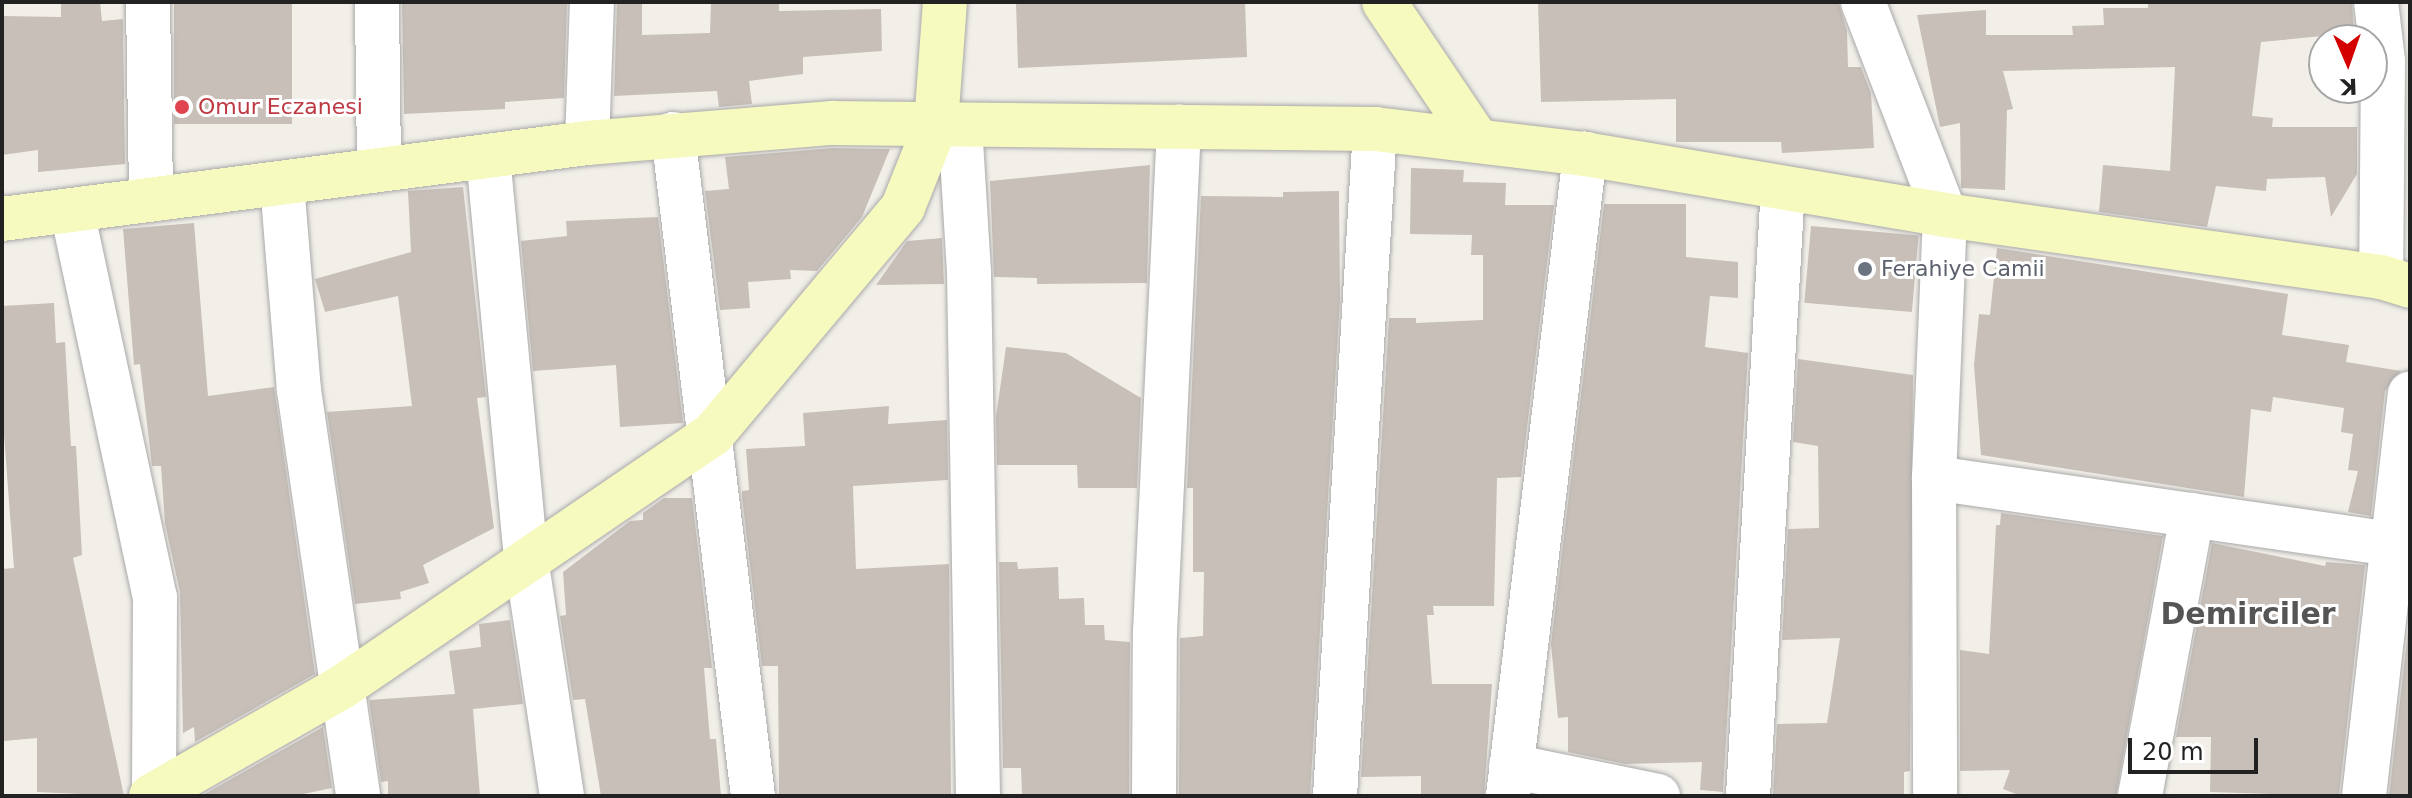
<!DOCTYPE html>
<html>
<head>
<meta charset="utf-8">
<style>
	body { margin:0 }
	#map { position:relative; width:2412px; height:798px; overflow:hidden; background:#f2efe9; font-family:"DejaVu Sans",sans-serif }
	div>[style] { position:absolute }
	.building>* { inset:0; background:#c7bfb8; transform-origin:0 0 }
	.roads { filter:drop-shadow(0 0 2px #a9a9a9) drop-shadow(0 0 2px #a9a9a9) }
	.street>* { height:44px; margin:-22px; padding:0 22px; transform-origin:22px; border-radius:22px; background:#fff }
	.secondary>* { height:44px; margin:-22px; padding:0 22px; transform-origin:22px; border-radius:22px; background:#f7fabf }
	.dots>* { width:22px; height:22px; translate:-50% -50%; box-sizing:border-box; border:4px solid #fff; border-radius:50% }
	span { translate:-50% -50%; white-space:nowrap; text-align:center; line-height:1.15; -webkit-text-stroke:6px #fff; paint-order:stroke }
	.health-label { font-size:22px; color:#be3a42 }
	.left { translate:0 -50%; text-align:left }
	.worship-label { font-size:22px; color:#5b616d }
	.district-label { font-size:30px; color:#555; font-weight:700 }
	.frame { position:absolute; inset:0; border:4px solid #222; pointer-events:none }
	.north { position:absolute; left:2308px; top:24px; width:80px; height:80px; box-sizing:border-box; background:#fff; border:2px solid #a7a7a7; border-radius:50%; rotate:178deg; font-size:22px; font-weight:700; line-height:32px; text-align:center; color:#222 }
	.north::after { content:''; display:block; margin:auto; width:28px; height:36px; background:#d40000; clip-path:polygon(50% 0,100% 100%,50% 72%,0 100%) }
	.scale { position:absolute; left:2128px; top:738px; width:130px; height:36px; box-sizing:border-box; border:4px solid #222; border-top:0; padding-left:10px; font-size:24px; line-height:28px; white-space:nowrap; color:#222; -webkit-text-stroke:6px #fff; paint-order:stroke }
</style>
</head>
<body>
<div id="map">
	<div class="building">
		<div style="clip-path:polygon(61px 2px,100px 2px,102px 21px,123px 19px,125px 164px,38px 172px,38px 150px,2px 155px,2px 16px,61px 17px)"></div>
		<div style="left:174px;top:2px;width:118px;height:122px"></div>
		<div style="clip-path:polygon(402px 2px,567px 2px,564px 98px,505px 102px,505px 109px,404px 114px)"></div>
		<div style="clip-path:polygon(617px 2px,642px 2px,642px 35px,710px 33px,711px 2px,779px 2px,779px 11px,881px 9px,882px 51px,803px 57px,803px 74px,749px 81px,752px 104px,719px 107px,717px 91px,614px 96px)"></div>
		<div style="clip-path:polygon(1016px 2px,1245px 2px,1247px 57px,1018px 68px)"></div>
		<div style="clip-path:polygon(1538px 2px,1839px 4px,1847px 31px,1848px 67px,1861px 67px,1871px 93px,1874px 148px,1782px 153px,1781px 142px,1676px 142px,1676px 99px,1541px 102px)"></div>
		<div style="clip-path:polygon(2148px 2px,2352px 2px,2354px 33px,2261px 42px,2252px 116px,2273px 118px,2272px 127px,2357px 127px,2357px 174px,2331px 217px,2325px 177px,2267px 179px,2266px 191px,2216px 186px,2207px 227px,2099px 212px,2103px 165px,2170px 171px,2175px 67px,2003px 71px,2013px 109px,2007px 110px,2005px 190px,1961px 188px,1960px 123px,1940px 127px,1917px 15px,1986px 10px,1986px 35px,2073px 35px,2072px 26px,2104px 25px,2103px 8px,2148px 8px)"></div>
		<div style="clip-path:polygon(833px 148px,890px 149px,862px 217px,817px 271px,790px 270px,791px 279px,748px 282px,750px 308px,720px 310px,705px 191px,729px 189px,725px 157px)"></div>
		<div style="clip-path:polygon(1150px 165px,1147px 283px,1037px 284px,1037px 278px,994px 277px,990px 181px)"></div>
		<div style="clip-path:polygon(1411px 168px,1464px 170px,1463px 182px,1506px 183px,1505px 205px,1554px 205px,1521px 477px,1497px 478px,1494px 606px,1433px 606px,1434px 615px,1427px 615px,1432px 684px,1492px 684px,1484px 796px,1421px 796px,1421px 776px,1361px 777px,1389px 318px,1416px 318px,1416px 323px,1483px 320px,1483px 255px,1471px 255px,1472px 235px,1410px 234px)"></div>
		<div style="clip-path:polygon(463px 187px,486px 397px,477px 398px,494px 528px,423px 565px,429px 583px,400px 592px,401px 599px,355px 604px,327px 412px,412px 406px,398px 296px,325px 312px,315px 279px,411px 252px,408px 191px)"></div>
		<div style="clip-path:polygon(1339px 191px,1340px 300px,1310px 796px,1179px 796px,1180px 638px,1203px 636px,1204px 572px,1193px 572px,1193px 488px,1187px 488px,1201px 196px,1283px 197px,1283px 192px)"></div>
		<div style="clip-path:polygon(1604px 204px,1686px 204px,1686px 257px,1738px 262px,1738px 298px,1710px 296px,1705px 347px,1748px 353px,1723px 792px,1700px 790px,1702px 762px,1625px 764px,1568px 752px,1568px 717px,1558px 718px,1551px 644px)"></div>
		<div style="clip-path:polygon(658px 217px,683px 423px,620px 427px,616px 365px,533px 371px,521px 241px,567px 236px,566px 221px)"></div>
		<div style="clip-path:polygon(194px 223px,208px 396px,274px 387px,315px 674px,195px 742px,194px 727px,183px 733px,180px 592px,165px 524px,161px 466px,152px 466px,140px 364px,134px 365px,123px 229px)"></div>
		<div style="left:1811px;top:226px;width:108px;height:77px;rotate:5deg"></div>
		<div style="clip-path:polygon(942px 238px,944px 284px,876px 285px,907px 241px)"></div>
		<div style="clip-path:polygon(1997px 248px,2288px 294px,2282px 335px,2349px 345px,2346px 362px,2401px 371px,2385px 391px,2371px 516px,2348px 512px,2358px 471px,2348px 470px,2353px 434px,2341px 432px,2344px 408px,2273px 397px,2271px 412px,2251px 409px,2244px 497px,1981px 455px,1974px 365px,1979px 314px,1990px 315px)"></div>
		<div style="clip-path:polygon(54px 303px,56px 343px,65px 342px,71px 446px,76px 446px,82px 555px,73px 558px,124px 796px,37px 792px,37px 738px,4px 741px,2px 569px,14px 568px,2px 408px,2px 306px)"></div>
		<div style="clip-path:polygon(1006px 347px,1066px 353px,1141px 398px,1137px 488px,1078px 488px,1077px 465px,997px 465px,996px 417px)"></div>
		<div style="clip-path:polygon(1798px 359px,1913px 375px,1910px 771px,1904px 772px,1904px 796px,1773px 795px,1777px 724px,1827px 723px,1840px 638px,1782px 640px,1788px 529px,1819px 528px,1818px 446px,1793px 442px)"></div>
		<div style="clip-path:polygon(889px 406px,888px 424px,947px 420px,948px 480px,853px 486px,856px 569px,949px 564px,951px 796px,779px 796px,778px 666px,762px 666px,742px 497px,742px 491px,749px 490px,746px 449px,805px 446px,803px 413px)"></div>
		<div style="clip-path:polygon(664px 498px,692px 498px,712px 668px,704px 668px,710px 739px,716px 739px,721px 796px,601px 796px,585px 699px,573px 700px,560px 616px,566px 615px,563px 572px,630px 521px,643px 520px,643px 513px)"></div>
		<div style="clip-path:polygon(2001px 513px,2163px 536px,2116px 796px,2021px 796px,2003px 789px,2010px 770px,1960px 771px,1960px 650px,1989px 654px,1996px 525px,2000px 525px)"></div>
		<div style="clip-path:polygon(2212px 543px,2325px 566px,2326px 562px,2365px 565px,2339px 796px,2210px 792px,2211px 737px,2176px 737px)"></div>
		<div style="clip-path:polygon(999px 562px,1017px 562px,1018px 569px,1058px 567px,1059px 599px,1084px 598px,1085px 625px,1104px 625px,1105px 640px,1130px 642px,1129px 796px,1022px 794px,1021px 768px,1003px 768px)"></div>
		<div style="clip-path:polygon(2410px 614px,2410px 796px,2389px 796px)"></div>
		<div style="clip-path:polygon(510px 620px,523px 704px,473px 709px,480px 796px,388px 796px,388px 781px,381px 782px,369px 700px,455px 694px,449px 651px,481px 647px,479px 624px)"></div>
		<div style="clip-path:polygon(323px 727px,332px 788px,294px 796px,201px 796px)"></div>
	</div>
	<div class="roads">
		<div class="street">
			<div style="left:148px;top:2px;width:197px;rotate:89.1deg"></div>
			<div style="left:377px;top:2px;width:168px;rotate:89.3deg"></div>
			<div style="left:1863px;top:2px;width:228px;rotate:68.9deg"></div>
			<div style="left:1945px;top:215px;width:263px;rotate:92.4deg"></div>
			<div style="left:1934px;top:478px;width:318px;rotate:89.8deg"></div>
			<div style="left:2376px;top:2px;width:59px;rotate:83.2deg"></div>
			<div style="left:2383px;top:61px;width:216px;rotate:90.5deg"></div>
			<div style="left:960px;top:125px;width:147px;rotate:86.5deg"></div>
			<div style="left:969px;top:272px;width:524px;rotate:89.02deg"></div>
			<div style="left:673px;top:134px;width:667px;rotate:83.11deg"></div>
			<div style="left:587px;top:143px;width:141px;rotate:-88deg"></div>
			<div style="left:488px;top:156px;width:404px;rotate:84.6deg"></div>
			<div style="left:526px;top:558px;width:241px;rotate:81.4deg"></div>
			<div style="left:282px;top:184px;width:207px;rotate:85.3deg"></div>
			<div style="left:299px;top:390px;width:410px;rotate:81.7deg"></div>
			<div style="left:72px;top:211px;width:395px;rotate:77.9deg"></div>
			<div style="left:155px;top:597px;width:199px;rotate:90.3deg"></div>
			<div style="left:1934px;top:478px;width:463px;rotate:8.2deg"></div>
			<div style="left:1511px;top:766px;width:150px;rotate:11.5deg"></div>
			<div style="left:1154px;top:796px;width:164px;rotate:-89.7deg"></div>
			<div style="left:1155px;top:632px;width:506px;rotate:-87.28deg"></div>
			<div style="left:1335px;top:796px;width:668px;rotate:-86.57deg"></div>
			<div style="left:1508px;top:796px;width:647px;rotate:-83.16deg"></div>
			<div style="left:1748px;top:796px;width:609px;rotate:-86.71deg"></div>
			<div style="left:2140px;top:796px;width:286px;rotate:-79.5deg"></div>
			<div style="left:2364px;top:796px;width:405px;rotate:-83.5deg"></div>
		</div>
		<div class="secondary">
			<div style="left:1384px;top:2px;width:166px;rotate:56deg"></div>
			<div style="left:2px;top:219px;width:590px;rotate:-7.4deg"></div>
			<div style="left:587px;top:143px;width:246px;rotate:-4.7deg"></div>
			<div style="left:832px;top:123px;width:543px;rotate:0.63deg"></div>
			<div style="left:1375px;top:129px;width:211px;rotate:6.8deg"></div>
			<div style="left:1585px;top:154px;width:365px;rotate:9.6deg"></div>
			<div style="left:1945px;top:215px;width:440px;rotate:8.1deg"></div>
			<div style="left:2381px;top:277px;width:30px;rotate:17deg"></div>
			<div style="left:151px;top:796px;width:220px;rotate:-29.7deg"></div>
			<div style="left:342px;top:687px;width:448px;rotate:-34.3deg"></div>
			<div style="left:712px;top:435px;width:297px;rotate:-50deg"></div>
			<div style="left:903px;top:207px;width:89px;rotate:-68.3deg"></div>
			<div style="left:936px;top:124px;width:122px;rotate:-85.8deg"></div>
		</div>
	</div>
	<div class="dots">
		<div style="left:182px;top:107px;background:#e0444e"></div>
		<div style="left:1865px;top:269px;background:#6b7280"></div>
	</div>
	<div class="health-label">
		<span class="left" style="left:198px;top:107px">Omur Eczanesi</span>
	</div>
	<div class="worship-label">
		<span class="left" style="left:1881px;top:269px">Ferahiye Camii</span>
	</div>
	<div class="district-label">
		<span style="left:2248px;top:614px">Demirciler</span>
	</div>
	<div class="frame"></div>
	<div class="north">K</div>
	<div class="scale">20 m</div>
</div>
</body>
</html>
